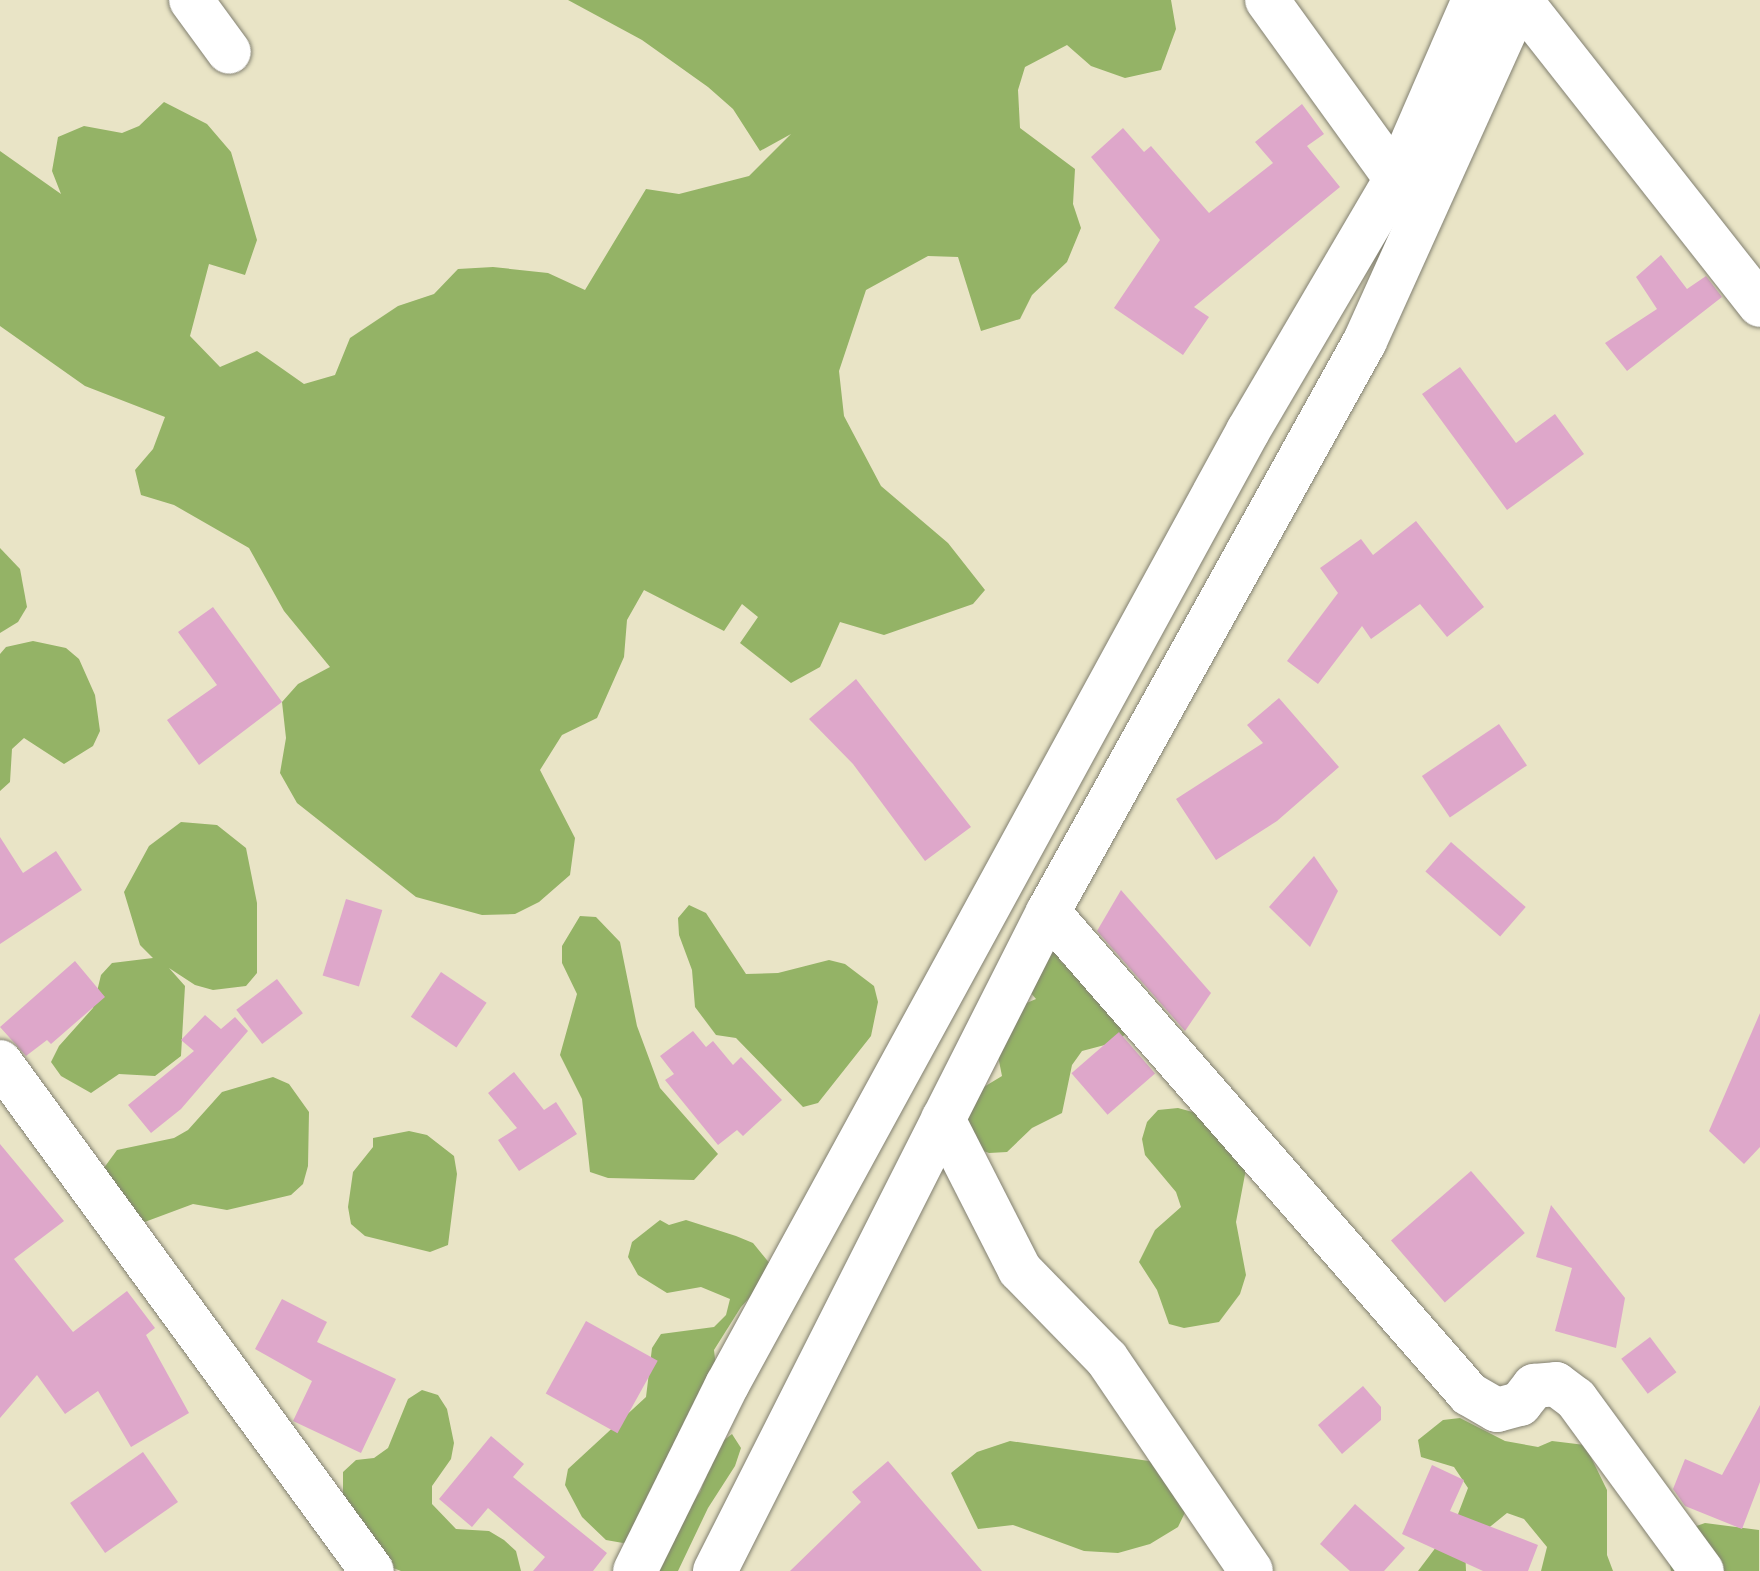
<!DOCTYPE html>
<html>
<head>
<meta charset="utf-8">
<style>
	body { margin:0 }
	#map { position:relative; width:1760px; height:1571px; overflow:hidden; background:#e9e4c6; font-family:"Comic Neue",sans-serif }
	div>[style] { position:absolute }
	.forest>* { inset:0; background:#94b366 }
	.building>* { inset:0; background:#dea7ca; transform-origin:0 0 }
	.roads { filter:drop-shadow(0 0 2px #828071) drop-shadow(0 0 2px #828071) }
	.minor>* { height:44px; margin:-22px; padding:0 22px; transform-origin:22px; border-radius:22px; background:#fff }
	span { translate:-50% -50%; white-space:nowrap; text-align:center; line-height:1.15; -webkit-text-stroke:6px #f6f6f2; paint-order:stroke }
</style>
</head>
<body>
<div id="map">
	<div class="forest">
		<div style="clip-path:polygon(568px 0,1171px 0,1176px 29px,1161px 70px,1125px 78px,1091px 66px,1067px 45px,1025px 67px,1018px 90px,1020px 128px,1075px 169px,1073px 204px,1081px 228px,1067px 262px,1032px 295px,1020px 319px,981px 331px,958px 257px,928px 256px,866px 290px,839px 371px,844px 416px,881px 486px,948px 543px,985px 590px,973px 604px,884px 635px,840px 622px,820px 667px,791px 683px,740px 643px,758px 617px,742px 604px,724px 631px,644px 590px,627px 620px,624px 657px,597px 718px,562px 735px,540px 770px,575px 838px,570px 875px,539px 902px,515px 914px,482px 915px,416px 897px,297px 803px,280px 773px,286px 738px,282px 702px,298px 684px,330px 667px,284px 611px,249px 548px,174px 505px,141px 495px,135px 470px,153px 449px,165px 417px,85px 386px,0 326px,0 151px,61px 194px,52px 171px,58px 137px,84px 126px,122px 133px,139px 126px,164px 102px,207px 124px,231px 152px,257px 240px,245px 275px,209px 264px,190px 336px,220px 367px,257px 351px,304px 384px,335px 375px,350px 338px,398px 306px,434px 294px,458px 269px,493px 267px,548px 273px,585px 290px,646px 189px,679px 194px,749px 176px,791px 134px,760px 151px,733px 109px,708px 87px,642px 40px)"></div>
		<div style="clip-path:polygon(0 548px,20px 569px,27px 607px,18px 622px,0 633px)"></div>
		<div style="clip-path:polygon(33px 641px,66px 648px,79px 659px,95px 695px,100px 731px,93px 746px,64px 764px,24px 738px,12px 749px,10px 782px,0 791px,0 654px,6px 647px)"></div>
		<div style="clip-path:polygon(181px 822px,217px 825px,246px 848px,257px 903px,257px 973px,246px 986px,213px 990px,195px 985px,169px 968px,185px 986px,181px 1056px,155px 1076px,119px 1074px,91px 1093px,61px 1076px,51px 1062px,59px 1046px,93px 1008px,101px 975px,112px 963px,153px 958px,140px 945px,124px 892px,149px 846px)"></div>
		<div style="clip-path:polygon(689px 905px,706px 913px,746px 974px,778px 973px,829px 960px,845px 964px,874px 986px,878px 1002px,871px 1036px,818px 1103px,803px 1107px,736px 1038px,716px 1035px,695px 1007px,692px 970px,679px 935px,678px 918px)"></div>
		<div style="clip-path:polygon(580px 916px,596px 917px,620px 942px,637px 1026px,660px 1088px,718px 1154px,694px 1180px,608px 1178px,590px 1172px,582px 1099px,560px 1055px,577px 994px,562px 963px,562px 946px)"></div>
		<div style="clip-path:polygon(1057px 945px,1061px 962px,1087px 982px,1128px 1032px,1116px 1042px,1082px 1051px,1072px 1065px,1062px 1113px,1032px 1128px,1007px 1152px,989px 1153px,973px 1147px,959px 1102px,1002px 1076px,995px 1041px,1008px 1011px,1036px 999px,1025px 986px)"></div>
		<div style="clip-path:polygon(273px 1077px,289px 1084px,309px 1112px,308px 1166px,303px 1184px,291px 1195px,227px 1210px,193px 1204px,142px 1223px,98px 1176px,117px 1150px,174px 1138px,188px 1130px,222px 1092px)"></div>
		<div style="clip-path:polygon(1178px 1108px,1211px 1117px,1246px 1169px,1236px 1222px,1246px 1275px,1240px 1294px,1219px 1322px,1184px 1328px,1169px 1324px,1157px 1290px,1139px 1262px,1155px 1230px,1181px 1207px,1176px 1192px,1145px 1155px,1142px 1139px,1147px 1122px,1158px 1110px)"></div>
		<div style="clip-path:polygon(409px 1131px,427px 1135px,454px 1156px,457px 1174px,448px 1245px,430px 1252px,365px 1236px,351px 1224px,348px 1207px,353px 1172px,373px 1147px,373px 1138px)"></div>
		<div style="clip-path:polygon(660px 1220px,669px 1225px,686px 1220px,736px 1236px,753px 1243px,775px 1270px,741px 1307px,714px 1350px,716px 1367px,640px 1540px,623px 1543px,606px 1540px,582px 1517px,565px 1485px,568px 1469px,646px 1397px,652px 1348px,661px 1334px,714px 1327px,726px 1315px,730px 1299px,701px 1287px,667px 1293px,638px 1275px,628px 1257px,632px 1242px)"></div>
		<div style="clip-path:polygon(422px 1390px,438px 1395px,447px 1409px,454px 1443px,451px 1459px,432px 1486px,432px 1504px,456px 1529px,489px 1531px,504px 1540px,516px 1551px,521px 1571px,401px 1571px,383px 1564px,343px 1507px,343px 1472px,356px 1460px,374px 1458px,388px 1448px,408px 1399px)"></div>
		<div style="clip-path:polygon(1460px 1418px,1505px 1441px,1538px 1447px,1552px 1441px,1585px 1445px,1607px 1490px,1607px 1555px,1613px 1571px,1541px 1571px,1547px 1547px,1524px 1519px,1507px 1513px,1465px 1547px,1466px 1571px,1418px 1571px,1455px 1522px,1468px 1488px,1454px 1467px,1421px 1457px,1418px 1440px,1443px 1420px)"></div>
		<div style="clip-path:polygon(732px 1434px,741px 1448px,735px 1466px,708px 1508px,678px 1571px,644px 1571px,700px 1492px,719px 1444px)"></div>
		<div style="clip-path:polygon(1010px 1441px,1149px 1461px,1183px 1476px,1193px 1496px,1178px 1527px,1150px 1544px,1118px 1553px,1084px 1551px,1013px 1525px,978px 1529px,951px 1473px,977px 1452px)"></div>
		<div style="clip-path:polygon(1705px 1523px,1759px 1530px,1759px 1571px,1671px 1571px,1668px 1554px,1688px 1529px)"></div>
	</div>
	<div class="building">
		<div style="clip-path:polygon(1302px 104px,1324px 134px,1307px 146px,1340px 187px,1194px 307px,1209px 317px,1183px 355px,1114px 308px,1160px 240px,1091px 157px,1123px 128px,1144px 152px,1151px 146px,1209px 213px,1273px 163px,1255px 142px)"></div>
		<div style="clip-path:polygon(1661px 255px,1687px 289px,1706px 276px,1722px 297px,1627px 371px,1605px 343px,1657px 309px,1636px 277px)"></div>
		<div style="clip-path:polygon(1460px 367px,1516px 443px,1555px 414px,1584px 454px,1507px 510px,1422px 394px)"></div>
		<div style="clip-path:polygon(1416px 521px,1484px 607px,1447px 637px,1420px 604px,1371px 639px,1362px 626px,1318px 684px,1287px 661px,1338px 593px,1320px 568px,1361px 539px,1373px 555px)"></div>
		<div style="clip-path:polygon(213px 607px,282px 702px,199px 765px,167px 720px,217px 685px,178px 632px)"></div>
		<div style="clip-path:polygon(856px 679px,971px 827px,925px 861px,853px 764px,809px 719px)"></div>
		<div style="clip-path:polygon(1279px 698px,1339px 767px,1277px 821px,1216px 860px,1176px 799px,1263px 743px,1247px 725px)"></div>
		<div style="left:1499px;top:724px;width:50px;height:93px;rotate:56deg"></div>
		<div style="clip-path:polygon(0 837px,23px 873px,56px 851px,82px 890px,0 944px)"></div>
		<div style="left:1451px;top:842px;width:99px;height:39px;rotate:41deg"></div>
		<div style="clip-path:polygon(1314px 856px,1338px 891px,1310px 947px,1269px 907px)"></div>
		<div style="clip-path:polygon(1121px 890px,1211px 993px,1185px 1031px,1097px 931px)"></div>
		<div style="left:346px;top:899px;width:38px;height:80px;rotate:17deg"></div>
		<div style="clip-path:polygon(75px 961px,105px 997px,51px 1044px,47px 1040px,26px 1056px,0 1027px)"></div>
		<div style="left:441px;top:972px;width:55px;height:54px;rotate:34deg"></div>
		<div style="left:277px;top:979px;width:43px;height:51px;rotate:53deg"></div>
		<div style="clip-path:polygon(1760px 1013px,1760px 1147px,1744px 1164px,1709px 1131px)"></div>
		<div style="clip-path:polygon(205px 1015px,221px 1029px,235px 1017px,248px 1031px,181px 1109px,151px 1133px,128px 1105px,194px 1051px,181px 1040px)"></div>
		<div style="clip-path:polygon(693px 1031px,706px 1047px,713px 1041px,733px 1065px,741px 1057px,782px 1100px,743px 1136px,737px 1130px,718px 1145px,665px 1080px,674px 1074px,660px 1056px)"></div>
		<div style="left:1119px;top:1032px;width:55px;height:63px;rotate:49deg"></div>
		<div style="clip-path:polygon(514px 1072px,544px 1110px,556px 1102px,577px 1134px,519px 1171px,498px 1140px,517px 1128px,488px 1093px)"></div>
		<div style="clip-path:polygon(0 1144px,64px 1221px,14px 1259px,73px 1332px,127px 1291px,155px 1328px,146px 1335px,189px 1413px,131px 1447px,98px 1391px,65px 1414px,37px 1375px,0 1418px)"></div>
		<div style="left:1471px;top:1171px;width:82px;height:106px;rotate:49deg"></div>
		<div style="clip-path:polygon(1551px 1205px,1625px 1298px,1616px 1348px,1555px 1331px,1572px 1268px,1536px 1257px)"></div>
		<div style="clip-path:polygon(282px 1299px,327px 1322px,317px 1342px,396px 1379px,361px 1453px,293px 1421px,312px 1381px,255px 1349px)"></div>
		<div style="left:586px;top:1321px;width:82px;height:83px;rotate:29deg"></div>
		<div style="left:1650px;top:1337px;width:44px;height:36px;rotate:53deg"></div>
		<div style="clip-path:polygon(1363px 1386px,1381px 1407px,1381px 1420px,1342px 1454px,1318px 1425px)"></div>
		<div style="clip-path:polygon(1760px 1405px,1760px 1482px,1742px 1529px,1685px 1506px,1673px 1489px,1685px 1459px,1722px 1475px)"></div>
		<div style="clip-path:polygon(491px 1436px,524px 1464px,513px 1477px,607px 1553px,593px 1571px,533px 1571px,545px 1557px,488px 1508px,472px 1527px,439px 1499px)"></div>
		<div style="left:143px;top:1452px;width:61px;height:89px;rotate:55deg"></div>
		<div style="clip-path:polygon(888px 1461px,982px 1571px,790px 1571px,861px 1502px,852px 1492px)"></div>
		<div style="clip-path:polygon(1432px 1465px,1464px 1480px,1450px 1511px,1538px 1545px,1528px 1571px,1483px 1571px,1402px 1534px)"></div>
		<div style="clip-path:polygon(1355px 1504px,1405px 1548px,1384px 1571px,1350px 1571px,1320px 1544px)"></div>
	</div>
	<div class="roads">
		<div class="minor">
			<div style="left:191px;top:0;width:64px;rotate:53.8deg"></div>
			<div style="left:1267px;top:0;width:243px;rotate:54.2deg"></div>
			<div style="left:1520px;top:0;width:388px;rotate:51.8deg"></div>
			<div style="left:1048px;top:912px;width:640px;rotate:48.86deg"></div>
			<div style="left:1469px;top:1394px;width:32px;rotate:30deg"></div>
			<div style="left:1497px;top:1410px;width:24px;rotate:-15deg"></div>
			<div style="left:1520px;top:1404px;width:23px;rotate:-52deg"></div>
			<div style="left:1534px;top:1386px;width:22px;rotate:-5deg"></div>
			<div style="left:1556px;top:1384px;width:25px;rotate:37deg"></div>
			<div style="left:1576px;top:1399px;width:213px;rotate:53.8deg"></div>
			<div style="left:0;top:1062px;width:630px;rotate:53.84deg"></div>
			<div style="left:943px;top:1119px;width:169px;rotate:63deg"></div>
			<div style="left:1020px;top:1270px;width:124px;rotate:45.7deg"></div>
			<div style="left:1107px;top:1359px;width:256px;rotate:55.8deg"></div>
			<div style="left:635px;top:1571px;width:208px;rotate:-63.7deg"></div>
			<div style="left:727px;top:1385px;width:1087px;rotate:-61.36deg"></div>
			<div style="left:1248px;top:431px;width:292px;rotate:-59.6deg"></div>
			<div style="left:1396px;top:179px;width:195px;rotate:-66.5deg"></div>
			<div style="left:715px;top:1571px;width:738px;rotate:-63.19deg"></div>
			<div style="left:1048px;top:912px;width:653px;rotate:-60.96deg"></div>
			<div style="left:1365px;top:341px;width:374px;rotate:-65.7deg"></div>
		</div>
	</div>
</div>
</body>
</html>
